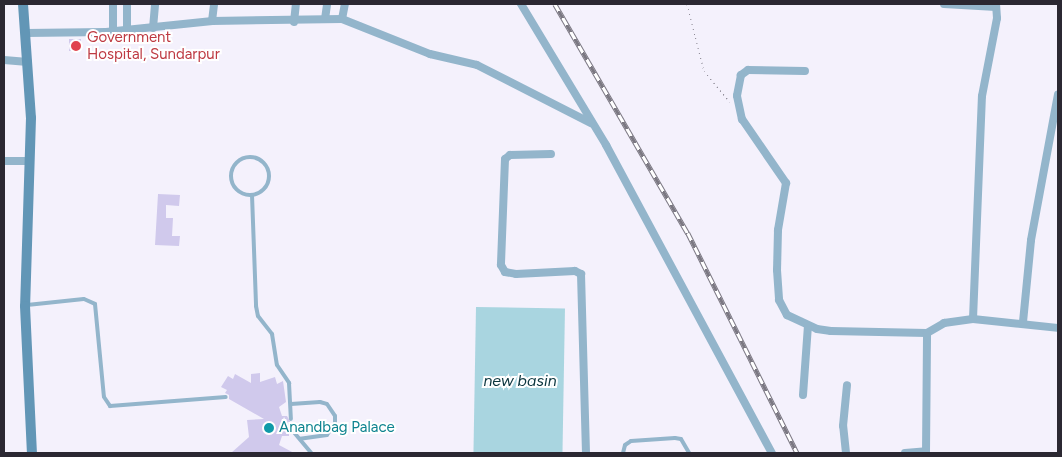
<!DOCTYPE html>
<html>
<head>
<meta charset="utf-8">
<style>
	body { margin:0 }
	#map { position:relative; width:1062px; height:457px; overflow:hidden; background:#f4f1fc; font-family:Figtree,sans-serif }
	div>[style] { position:absolute }
	.water>* { inset:0; background:#a9d5e0; transform-origin:0 0 }
	.building>* { inset:0; background:#d0c9ec; transform-origin:0 0 }
	.path>* { height:1px; margin-top:-0.5px; transform-origin:0; background:repeating-linear-gradient(90deg,#87848f 0 1px,transparent 0 5px) }
	.lane>* { height:4px; margin:-2px; padding:0 2px; transform-origin:2px; border-radius:2px; background:#93b5cb }
	.lane>.ring { margin:-2px; padding:0; box-sizing:content-box; background:none; border:4px solid #93b5cb; border-radius:50% }
	.street>* { height:8px; margin:-4px; padding:0 4px; transform-origin:4px; border-radius:4px; background:#93b5cb }
	.secondary>* { height:10px; margin:-5px; padding:0 5px; transform-origin:5px; border-radius:5px; background:#6296b6 }
	.rail>* { height:4.5px; margin-top:-2.25px; transform-origin:0; background:repeating-linear-gradient(90deg,#fff 0 8px,#7b7882 0 16px); box-sizing:border-box; border-block:1px solid #7b7882 }
	.dots>* { width:14px; height:14px; translate:-50% -50%; box-sizing:border-box; border:2px solid #fff; border-radius:50% }
	span { translate:-50% -50%; white-space:nowrap; text-align:center; line-height:1.15; -webkit-text-stroke:4px #fff; paint-order:stroke }
	.health-label { font-size:15px; color:#be3a42 }
	.left { translate:0 -50%; text-align:left }
	.culture-label { font-size:15px; color:#0d838f }
	.water-label { font-size:16px; color:#0b353e; font-style:italic }
	.frame { position:absolute; inset:0; border:5px solid #2b2832; pointer-events:none }
</style>
</head>
<body>
<div id="map">
	<div class="water">
		<div style="left:476px;top:307px;width:89px;height:146px;rotate:1deg"></div>
	</div>
	<div class="building">
		<div style="left:69px;top:39px;width:12px;height:12px"></div>
		<div style="clip-path:polygon(158px 194px,180px 195px,179px 206px,166px 205px,166px 218px,173px 218px,172px 236px,180px 236px,179px 246px,155px 245px)"></div>
		<div style="clip-path:polygon(260px 373px,260px 382px,275px 377px,277px 384px,283px 381px,286px 402px,279px 407px,282px 416px,287px 416px,293px 427px,289px 428px,289px 436px,282px 436px,279px 445px,294px 453px,231px 453px,249px 437px,247px 420px,264px 419px,229px 399px,229px 395px,225px 393px,227px 390px,221px 387px,228px 376px,233px 379px,235px 374px,251px 383px,251px 374px)"></div>
	</div>
	<div class="path">
		<div style="left:687px;top:4px;width:69px;rotate:75.8deg"></div>
		<div style="left:704px;top:71px;width:40px;rotate:50deg"></div>
	</div>
	<div class="lane">
		<div class="ring" style="left:231px;top:157px;width:34px;height:34px"></div>
		<div style="left:252px;top:195px;width:111px;rotate:87.9deg"></div>
		<div style="left:256px;top:306px;width:10px;rotate:79deg"></div>
		<div style="left:258px;top:316px;width:23px;rotate:52deg"></div>
		<div style="left:272px;top:334px;width:31px;rotate:81deg"></div>
		<div style="left:277px;top:365px;width:22px;rotate:56deg"></div>
		<div style="left:289px;top:383px;width:36px;rotate:87deg"></div>
		<div style="left:27px;top:305px;width:57px;rotate:-6deg"></div>
		<div style="left:84px;top:299px;width:12px;rotate:24deg"></div>
		<div style="left:95px;top:304px;width:93px;rotate:84.5deg"></div>
		<div style="left:104px;top:397px;width:11px;rotate:56deg"></div>
		<div style="left:110px;top:406px;width:116px;rotate:-4.4deg"></div>
		<div style="left:291px;top:404px;width:29px;rotate:-4deg"></div>
		<div style="left:320px;top:402px;width:7px;rotate:16deg"></div>
		<div style="left:327px;top:404px;width:14px;rotate:56deg"></div>
		<div style="left:335px;top:416px;width:7px;rotate:90deg"></div>
		<div style="left:335px;top:423px;width:14px;rotate:124deg"></div>
		<div style="left:327px;top:435px;width:27px;rotate:172deg"></div>
		<div style="left:292px;top:430px;width:30px;rotate:50deg"></div>
		<div style="left:623px;top:453px;width:8px;rotate:-76deg"></div>
		<div style="left:625px;top:445px;width:7px;rotate:-34deg"></div>
		<div style="left:631px;top:441px;width:44px;rotate:-3.9deg"></div>
		<div style="left:675px;top:438px;width:6px;rotate:9deg"></div>
		<div style="left:681px;top:439px;width:16px;rotate:60deg"></div>
	</div>
	<div class="street">
		<div style="left:113px;top:4px;width:27px;rotate:90deg"></div>
		<div style="left:127px;top:4px;width:26px;rotate:90deg"></div>
		<div style="left:521px;top:4px;width:165px;rotate:58.9deg"></div>
		<div style="left:606px;top:145px;width:350px;rotate:61.7deg"></div>
		<div style="left:944px;top:4px;width:52px;rotate:3.3deg"></div>
		<div style="left:325px;top:19px;width:15px;rotate:-82deg"></div>
		<div style="left:342px;top:19px;width:15px;rotate:-79deg"></div>
		<div style="left:212px;top:21px;width:17px;rotate:-83deg"></div>
		<div style="left:294px;top:22px;width:18px;rotate:-84deg"></div>
		<div style="left:153px;top:28px;width:24px;rotate:-85deg"></div>
		<div style="left:26px;top:33px;width:80px;rotate:-0.7deg"></div>
		<div style="left:106px;top:32px;width:107px;rotate:-5.9deg"></div>
		<div style="left:212px;top:21px;width:130px;rotate:-0.9deg"></div>
		<div style="left:342px;top:19px;width:95px;rotate:21.7deg"></div>
		<div style="left:430px;top:54px;width:48px;rotate:13.2deg"></div>
		<div style="left:477px;top:65px;width:128px;rotate:27deg"></div>
		<div style="left:4px;top:60px;width:24px;rotate:5deg"></div>
		<div style="left:805px;top:71px;width:57px;rotate:-179deg"></div>
		<div style="left:748px;top:70px;width:9px;rotate:144deg"></div>
		<div style="left:741px;top:75px;width:21px;rotate:101deg"></div>
		<div style="left:737px;top:96px;width:24px;rotate:78deg"></div>
		<div style="left:742px;top:119px;width:78px;rotate:55.5deg"></div>
		<div style="left:786px;top:183px;width:48px;rotate:99.7deg"></div>
		<div style="left:778px;top:230px;width:40px;rotate:91.4deg"></div>
		<div style="left:777px;top:270px;width:30px;rotate:86deg"></div>
		<div style="left:779px;top:300px;width:17px;rotate:62deg"></div>
		<div style="left:787px;top:315px;width:33px;rotate:25deg"></div>
		<div style="left:817px;top:329px;width:14px;rotate:8deg"></div>
		<div style="left:831px;top:331px;width:96px;rotate:1.2deg"></div>
		<div style="left:927px;top:333px;width:20px;rotate:-30deg"></div>
		<div style="left:944px;top:323px;width:29px;rotate:-8deg"></div>
		<div style="left:973px;top:319px;width:85px;rotate:6deg"></div>
		<div style="left:551px;top:154px;width:41px;rotate:178.6deg"></div>
		<div style="left:510px;top:155px;width:6px;rotate:141deg"></div>
		<div style="left:505px;top:159px;width:106px;rotate:92.2deg"></div>
		<div style="left:501px;top:265px;width:8px;rotate:60deg"></div>
		<div style="left:505px;top:272px;width:11px;rotate:10deg"></div>
		<div style="left:516px;top:274px;width:59px;rotate:-2.9deg"></div>
		<div style="left:575px;top:271px;width:7px;rotate:27deg"></div>
		<div style="left:581px;top:274px;width:179px;rotate:88.4deg"></div>
		<div style="left:4px;top:161px;width:25px"></div>
		<div style="left:973px;top:319px;width:223px;rotate:-87.7deg"></div>
		<div style="left:982px;top:96px;width:79px;rotate:-79.1deg"></div>
		<div style="left:997px;top:18px;width:14px;rotate:-94deg"></div>
		<div style="left:1023px;top:322px;width:82px;rotate:-84.4deg"></div>
		<div style="left:1031px;top:240px;width:148px;rotate:-79.5deg"></div>
		<div style="left:803px;top:395px;width:69px;rotate:-85.9deg"></div>
		<div style="left:846px;top:453px;width:27px;rotate:-96deg"></div>
		<div style="left:843px;top:426px;width:41px;rotate:-84.4deg"></div>
		<div style="left:905px;top:453px;width:21px;rotate:-5deg"></div>
		<div style="left:926px;top:453px;width:120px;rotate:-89.5deg"></div>
	</div>
	<div class="secondary">
		<div style="left:23px;top:4px;width:114px;rotate:86deg"></div>
		<div style="left:31px;top:118px;width:188px;rotate:91.8deg"></div>
		<div style="left:25px;top:306px;width:147px;rotate:87.3deg"></div>
	</div>
	<div class="rail">
		<div style="left:555px;top:4px;width:265px;rotate:59.9deg"></div>
		<div style="left:688px;top:233px;width:246px;rotate:63.6deg"></div>
	</div>
	<div class="dots">
		<div style="left:76px;top:46px;background:#e0444e"></div>
		<div style="left:269px;top:428px;background:#0f9aa8"></div>
	</div>
	<div class="health-label">
		<span class="left" style="left:87px;top:46px">Government<br>Hospital, Sundarpur</span>
	</div>
	<div class="culture-label">
		<span class="left" style="left:279px;top:428px">Anandbag Palace</span>
	</div>
	<div class="water-label">
		<span style="left:520px;top:381px">new basin</span>
	</div>
	<div class="frame"></div>
</div>
</body>
</html>
